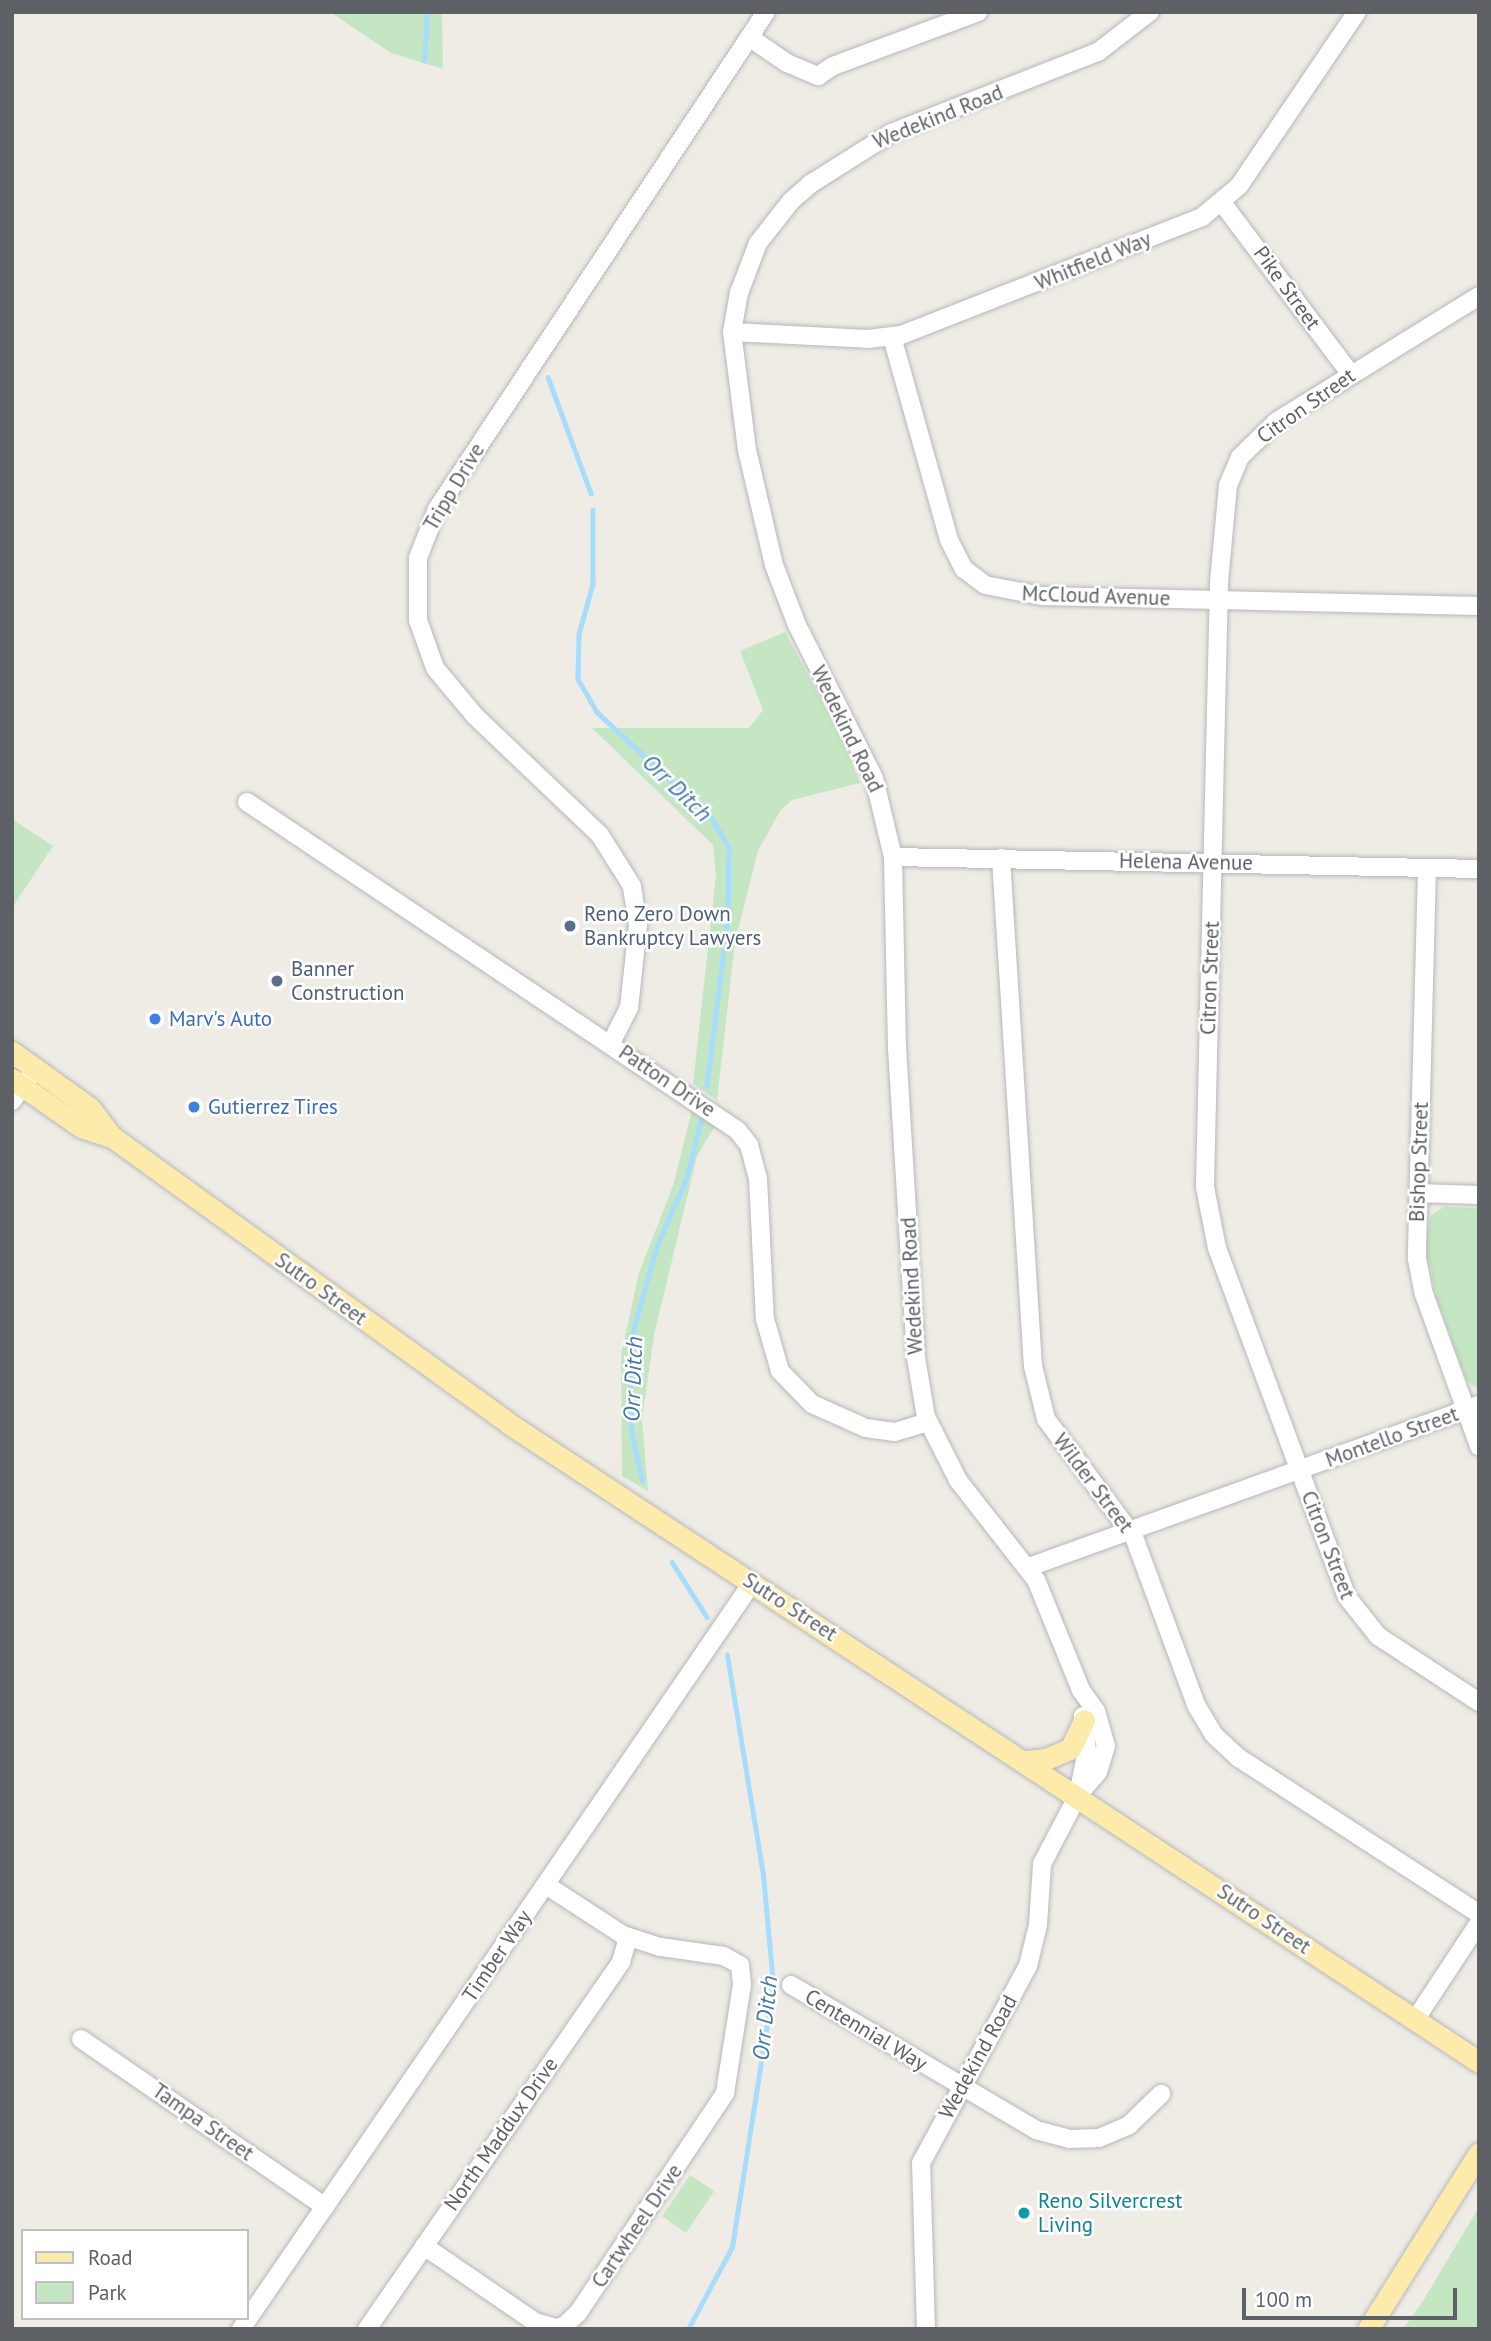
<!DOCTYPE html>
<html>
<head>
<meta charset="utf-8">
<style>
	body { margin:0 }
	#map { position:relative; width:1491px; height:2341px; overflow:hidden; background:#efece5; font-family:"PT Sans",sans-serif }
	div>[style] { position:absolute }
	.green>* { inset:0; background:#c4e6c2; transform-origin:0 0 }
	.stream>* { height:4.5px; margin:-2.25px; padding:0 2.25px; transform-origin:2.25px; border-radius:2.25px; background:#a7dcfd }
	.roads { filter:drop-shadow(0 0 2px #b5b8bb) drop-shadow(0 0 2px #b5b8bb) }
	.minor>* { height:18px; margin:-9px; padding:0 9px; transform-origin:9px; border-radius:9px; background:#fff }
	.major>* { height:21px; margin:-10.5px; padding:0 10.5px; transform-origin:10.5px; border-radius:10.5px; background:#fdebac }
	.dots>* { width:19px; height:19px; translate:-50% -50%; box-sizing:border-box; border:4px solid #fff; border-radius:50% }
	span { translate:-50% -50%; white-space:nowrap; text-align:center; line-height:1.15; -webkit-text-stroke:5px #fff; paint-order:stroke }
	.street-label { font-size:21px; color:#5d6165 }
	.service-label { font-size:21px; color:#4e5e75 }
	.left { translate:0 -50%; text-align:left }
	.shop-label { font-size:21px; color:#366cbe }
	.culture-label { font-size:21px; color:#0d838f }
	.water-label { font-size:23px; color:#4178a7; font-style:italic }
	.frame { position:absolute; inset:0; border:14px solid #5d6165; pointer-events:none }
	.legend { position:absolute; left:21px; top:2229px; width:228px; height:91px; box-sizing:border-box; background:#fff; border:2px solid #bec0c1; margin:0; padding:9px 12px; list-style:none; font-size:21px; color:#5d6165 }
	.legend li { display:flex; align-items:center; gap:14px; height:35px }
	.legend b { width:35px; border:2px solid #bec0c1 }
	.scale { position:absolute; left:1242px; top:2288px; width:215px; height:32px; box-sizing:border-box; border:4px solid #5d6165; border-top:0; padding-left:9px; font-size:21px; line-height:24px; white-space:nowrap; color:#5d6165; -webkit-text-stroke:5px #fff; paint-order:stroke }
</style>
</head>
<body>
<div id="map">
	<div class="green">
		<div style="clip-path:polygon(330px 12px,442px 12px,443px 69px,391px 53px)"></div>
		<div style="clip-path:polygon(785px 632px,843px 740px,860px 783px,792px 800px,780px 811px,758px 851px,735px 942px,717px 1100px,693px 1084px,716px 875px,713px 845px,592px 728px,749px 728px,763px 710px,740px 651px)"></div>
		<div style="clip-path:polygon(12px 819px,53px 846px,12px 908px)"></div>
		<div style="clip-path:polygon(692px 1110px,715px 1126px,697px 1156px,654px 1335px,642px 1420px,648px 1491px,622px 1476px,621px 1355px,639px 1273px,674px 1183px)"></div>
		<div style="clip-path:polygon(1444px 1207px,1479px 1208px,1479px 1390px,1467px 1381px,1437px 1298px,1425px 1245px,1431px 1215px)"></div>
		<div style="left:690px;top:2175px;width:29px;height:50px;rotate:34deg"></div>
		<div style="clip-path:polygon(1479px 2207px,1479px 2329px,1403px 2329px,1423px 2301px)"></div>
	</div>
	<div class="stream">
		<div style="left:424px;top:61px;width:49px;rotate:-86.5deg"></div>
		<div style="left:548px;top:377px;width:124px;rotate:69.7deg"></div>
		<div style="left:593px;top:510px;width:74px;rotate:90deg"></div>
		<div style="left:593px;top:584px;width:52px;rotate:105.6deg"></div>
		<div style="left:579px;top:634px;width:45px;rotate:91.3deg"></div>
		<div style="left:578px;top:679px;width:39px;rotate:60deg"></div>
		<div style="left:598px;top:713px;width:156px;rotate:42.9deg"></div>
		<div style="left:712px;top:819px;width:33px;rotate:59deg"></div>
		<div style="left:729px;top:847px;width:70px;rotate:90.8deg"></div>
		<div style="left:728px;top:917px;width:170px;rotate:97.1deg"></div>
		<div style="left:642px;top:1481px;width:51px;rotate:-102.4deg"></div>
		<div style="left:631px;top:1431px;width:73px;rotate:-91.6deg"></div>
		<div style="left:629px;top:1358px;width:31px;rotate:-81deg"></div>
		<div style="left:634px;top:1327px;width:82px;rotate:-74.4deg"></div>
		<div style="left:656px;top:1248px;width:75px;rotate:-66.5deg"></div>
		<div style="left:686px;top:1179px;width:61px;rotate:-75.7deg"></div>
		<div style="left:672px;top:1562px;width:65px;rotate:57.5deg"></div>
		<div style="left:688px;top:2329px;width:93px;rotate:-61.8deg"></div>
		<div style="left:732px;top:2247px;width:265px;rotate:-81.1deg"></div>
		<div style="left:773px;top:1985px;width:110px;rotate:-95.2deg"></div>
		<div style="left:763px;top:1875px;width:223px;rotate:-99.3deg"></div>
	</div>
	<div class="roads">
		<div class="minor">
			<div style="left:749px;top:37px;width:46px;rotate:34.4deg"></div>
			<div style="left:787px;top:63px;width:34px;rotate:23deg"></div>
			<div style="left:818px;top:76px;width:18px;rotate:-34deg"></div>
			<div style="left:833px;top:66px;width:155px;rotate:-20.4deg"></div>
			<div style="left:1223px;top:204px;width:211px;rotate:53.1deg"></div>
			<div style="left:1479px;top:296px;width:239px;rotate:148.2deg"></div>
			<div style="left:1276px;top:422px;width:50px;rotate:135.8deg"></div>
			<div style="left:1240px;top:457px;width:30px;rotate:113deg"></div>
			<div style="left:1228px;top:485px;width:97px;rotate:95.3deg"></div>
			<div style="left:1219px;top:582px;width:605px;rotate:91.33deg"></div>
			<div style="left:1205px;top:1187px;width:62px;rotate:78.9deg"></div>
			<div style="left:1217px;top:1248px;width:372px;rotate:69.6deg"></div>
			<div style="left:1347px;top:1597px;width:50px;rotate:51.5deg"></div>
			<div style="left:1378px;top:1636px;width:121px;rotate:33.2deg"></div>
			<div style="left:732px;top:332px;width:136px;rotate:2.9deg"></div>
			<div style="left:868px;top:339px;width:33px;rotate:-7deg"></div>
			<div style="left:901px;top:335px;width:323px;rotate:-21.4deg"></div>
			<div style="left:1202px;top:217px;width:48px;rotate:-40deg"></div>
			<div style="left:1239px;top:186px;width:210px;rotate:-55.9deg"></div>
			<div style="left:892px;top:337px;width:211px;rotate:74.3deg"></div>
			<div style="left:949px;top:540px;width:33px;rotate:63deg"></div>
			<div style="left:964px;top:569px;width:26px;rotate:37deg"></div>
			<div style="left:985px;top:585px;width:58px;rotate:10.9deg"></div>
			<div style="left:1042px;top:596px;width:437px;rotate:1.3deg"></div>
			<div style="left:247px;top:802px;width:590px;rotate:33.8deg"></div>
			<div style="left:737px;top:1130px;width:19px;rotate:51deg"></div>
			<div style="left:749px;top:1145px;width:34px;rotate:75deg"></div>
			<div style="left:758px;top:1178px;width:141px;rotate:87.2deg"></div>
			<div style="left:765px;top:1319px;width:54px;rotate:73.9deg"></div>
			<div style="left:780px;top:1371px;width:46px;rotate:45.9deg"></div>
			<div style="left:812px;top:1404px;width:59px;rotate:24deg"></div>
			<div style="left:866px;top:1428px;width:29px;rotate:8deg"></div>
			<div style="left:895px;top:1432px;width:34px;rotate:-17deg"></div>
			<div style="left:893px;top:857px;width:586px;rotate:1.17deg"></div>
			<div style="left:1001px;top:858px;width:509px;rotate:86.4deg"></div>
			<div style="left:1033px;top:1366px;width:55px;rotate:76.2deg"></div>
			<div style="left:1046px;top:1419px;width:147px;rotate:53.3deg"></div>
			<div style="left:1134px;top:1537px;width:179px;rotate:69.7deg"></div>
			<div style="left:1196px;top:1705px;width:35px;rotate:59deg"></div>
			<div style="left:1214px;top:1735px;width:34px;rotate:43deg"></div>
			<div style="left:1239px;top:1758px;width:286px;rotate:33deg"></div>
			<div style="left:1427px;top:868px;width:391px;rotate:91.5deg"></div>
			<div style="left:1417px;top:1259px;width:36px;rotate:79deg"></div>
			<div style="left:1424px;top:1294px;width:162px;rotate:70.1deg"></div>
			<div style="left:611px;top:1043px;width:39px;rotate:-63deg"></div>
			<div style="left:629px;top:1008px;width:83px;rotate:-83.8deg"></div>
			<div style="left:638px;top:925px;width:39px;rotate:-99deg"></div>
			<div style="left:632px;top:886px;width:60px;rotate:-122.1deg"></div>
			<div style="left:600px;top:835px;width:173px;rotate:-136.4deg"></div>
			<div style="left:475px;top:716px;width:62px;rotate:-129.8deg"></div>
			<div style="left:435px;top:668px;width:51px;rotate:-109.5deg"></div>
			<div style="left:418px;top:620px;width:62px;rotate:-90deg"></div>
			<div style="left:418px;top:558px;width:53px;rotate:-68.8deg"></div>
			<div style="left:437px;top:509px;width:596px;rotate:-56.5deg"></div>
			<div style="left:12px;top:1101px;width:31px;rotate:-54deg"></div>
			<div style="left:1418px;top:1193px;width:61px;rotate:1.9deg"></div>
			<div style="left:1029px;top:1567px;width:478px;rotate:-19.8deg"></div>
			<div style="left:1078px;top:1795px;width:46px;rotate:-78.7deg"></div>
			<div style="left:1087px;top:1750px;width:34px;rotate:-97deg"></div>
			<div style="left:791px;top:1985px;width:285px;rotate:30.6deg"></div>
			<div style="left:1036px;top:2130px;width:34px;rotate:15deg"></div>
			<div style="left:1069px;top:2139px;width:30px;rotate:-2deg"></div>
			<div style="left:1099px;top:2138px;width:33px;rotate:-23deg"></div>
			<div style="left:1129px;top:2125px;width:45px;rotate:-44.1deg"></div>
			<div style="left:1415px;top:2020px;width:116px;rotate:-56.6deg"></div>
			<div style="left:81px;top:2039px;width:296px;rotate:34.5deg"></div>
			<div style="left:424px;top:2246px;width:135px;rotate:34.4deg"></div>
			<div style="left:535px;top:2322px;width:22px;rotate:16deg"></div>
			<div style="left:556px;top:2328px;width:8px;rotate:-14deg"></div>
			<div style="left:564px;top:2326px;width:19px;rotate:-43deg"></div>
			<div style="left:578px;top:2313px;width:265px;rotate:-56.2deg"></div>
			<div style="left:725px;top:2093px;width:109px;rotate:-81.1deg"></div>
			<div style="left:742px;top:1985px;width:20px;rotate:-96deg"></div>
			<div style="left:740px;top:1965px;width:18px;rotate:-151deg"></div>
			<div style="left:724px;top:1956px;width:65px;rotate:-172deg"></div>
			<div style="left:660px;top:1947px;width:39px;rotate:-162deg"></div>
			<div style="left:623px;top:1935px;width:92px;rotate:-147deg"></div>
			<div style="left:241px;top:2329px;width:904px;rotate:-55.59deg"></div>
			<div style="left:367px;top:2329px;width:446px;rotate:-55.3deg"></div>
			<div style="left:621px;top:1962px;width:26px;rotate:-74deg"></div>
			<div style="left:926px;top:2329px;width:166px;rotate:-91.7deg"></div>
			<div style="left:921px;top:2163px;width:224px;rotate:-61.5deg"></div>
			<div style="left:1028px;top:1966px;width:42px;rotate:-76.3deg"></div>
			<div style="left:1038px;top:1925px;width:61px;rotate:-86.2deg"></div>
			<div style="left:1042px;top:1864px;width:78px;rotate:-62.4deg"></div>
			<div style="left:1078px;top:1795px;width:30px;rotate:-49deg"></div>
			<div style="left:1098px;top:1772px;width:27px;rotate:-73deg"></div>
			<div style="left:1106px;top:1746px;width:36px;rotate:-106deg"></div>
			<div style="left:1096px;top:1711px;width:26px;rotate:-126deg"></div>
			<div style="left:1081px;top:1690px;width:119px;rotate:-112.2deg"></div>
			<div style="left:1036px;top:1580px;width:127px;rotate:-128deg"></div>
			<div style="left:958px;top:1480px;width:71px;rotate:-116.9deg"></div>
			<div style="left:926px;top:1417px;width:60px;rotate:-99.6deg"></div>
			<div style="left:916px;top:1358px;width:310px;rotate:-93.5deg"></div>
			<div style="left:897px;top:1049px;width:192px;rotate:-91.2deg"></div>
			<div style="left:893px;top:857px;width:81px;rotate:-103.5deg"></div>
			<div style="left:874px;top:778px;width:171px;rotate:-116.7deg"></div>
			<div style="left:797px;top:625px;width:64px;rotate:-111deg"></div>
			<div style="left:774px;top:565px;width:118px;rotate:-103.2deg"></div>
			<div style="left:747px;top:450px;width:119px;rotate:-97.2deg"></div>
			<div style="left:732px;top:332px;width:40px;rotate:-80deg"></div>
			<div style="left:739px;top:293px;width:53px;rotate:-69.2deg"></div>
			<div style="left:758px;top:243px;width:53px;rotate:-51.8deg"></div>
			<div style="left:791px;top:201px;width:28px;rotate:-41deg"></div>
			<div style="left:812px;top:183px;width:93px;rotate:-32.3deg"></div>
			<div style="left:891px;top:133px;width:222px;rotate:-21.4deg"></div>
			<div style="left:1098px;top:52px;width:66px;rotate:-37.6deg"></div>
		</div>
		<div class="major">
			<div style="left:12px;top:1052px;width:96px;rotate:35.7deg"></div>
			<div style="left:90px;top:1108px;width:36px;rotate:53deg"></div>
			<div style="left:12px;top:1079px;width:84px;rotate:34.8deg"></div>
			<div style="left:81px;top:1127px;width:33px;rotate:18deg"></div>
			<div style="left:112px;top:1137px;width:488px;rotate:35.8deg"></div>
			<div style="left:508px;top:1423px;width:1162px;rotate:33.35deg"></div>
			<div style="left:1026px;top:1761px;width:20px;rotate:-6deg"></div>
			<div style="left:1046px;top:1759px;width:26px;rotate:-23deg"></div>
			<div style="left:1070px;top:1749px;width:32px;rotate:-64deg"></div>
			<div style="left:1368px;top:2329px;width:208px;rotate:-57.8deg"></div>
		</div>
	</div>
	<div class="dots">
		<div style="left:570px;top:926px;background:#5c6f8a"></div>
		<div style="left:277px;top:981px;background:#5c6f8a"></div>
		<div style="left:155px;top:1019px;background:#3f7fe0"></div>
		<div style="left:194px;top:1107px;background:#3f7fe0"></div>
		<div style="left:1024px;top:2213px;background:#0f9aa8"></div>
	</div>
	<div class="street-label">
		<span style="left:938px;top:117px;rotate:-22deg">Wedekind Road</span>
		<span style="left:1093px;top:261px;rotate:-22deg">Whitfield Way</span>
		<span style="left:1287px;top:288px;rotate:54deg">Pike Street</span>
		<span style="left:1306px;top:406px;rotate:-35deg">Citron Street</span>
		<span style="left:454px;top:487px;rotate:-59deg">Tripp Drive</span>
		<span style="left:1096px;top:596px;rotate:2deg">McCloud Avenue</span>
		<span style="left:847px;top:729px;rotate:64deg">Wedekind Road</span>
		<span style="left:1186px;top:862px;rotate:1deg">Helena Avenue</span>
		<span style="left:1210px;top:978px;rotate:-88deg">Citron Street</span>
		<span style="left:667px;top:1081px;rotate:34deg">Patton Drive</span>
		<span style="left:1419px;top:1162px;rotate:-88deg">Bishop Street</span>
		<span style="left:912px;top:1286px;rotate:-93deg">Wedekind Road</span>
		<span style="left:321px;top:1289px;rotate:36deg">Sutro Street</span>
		<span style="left:1392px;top:1437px;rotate:-20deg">Montello Street</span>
		<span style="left:1093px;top:1483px;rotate:53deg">Wilder Street</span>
		<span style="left:1328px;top:1545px;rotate:69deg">Citron Street</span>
		<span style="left:790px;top:1607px;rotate:33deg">Sutro Street</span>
		<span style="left:1264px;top:1919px;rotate:34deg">Sutro Street</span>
		<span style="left:497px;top:1956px;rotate:-56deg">Timber Way</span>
		<span style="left:866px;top:2030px;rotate:31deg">Centennial Way</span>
		<span style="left:978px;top:2057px;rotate:-61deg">Wedekind Road</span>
		<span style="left:203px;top:2122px;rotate:35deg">Tampa Street</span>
		<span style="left:501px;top:2134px;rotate:-55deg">North Maddux Drive</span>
		<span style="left:637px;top:2226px;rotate:-56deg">Cartwheel Drive</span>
	</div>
	<div class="service-label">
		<span class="left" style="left:584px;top:926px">Reno Zero Down<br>Bankruptcy Lawyers</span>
		<span class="left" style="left:291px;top:981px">Banner<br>Construction</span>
	</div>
	<div class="shop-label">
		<span class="left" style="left:169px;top:1019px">Marv's Auto</span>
		<span class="left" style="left:208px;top:1107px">Gutierrez Tires</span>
	</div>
	<div class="culture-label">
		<span class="left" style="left:1038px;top:2213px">Reno Silvercrest<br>Living</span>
	</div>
	<div class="water-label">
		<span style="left:677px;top:788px;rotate:44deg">Orr Ditch</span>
		<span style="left:633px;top:1379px;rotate:-88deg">Orr Ditch</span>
		<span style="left:765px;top:2018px;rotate:-84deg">Orr Ditch</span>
	</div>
	<div class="frame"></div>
	<ul class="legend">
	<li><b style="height:9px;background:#fdebac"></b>Road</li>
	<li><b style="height:19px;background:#c4e6c2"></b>Park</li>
	</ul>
	<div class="scale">100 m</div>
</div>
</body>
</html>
